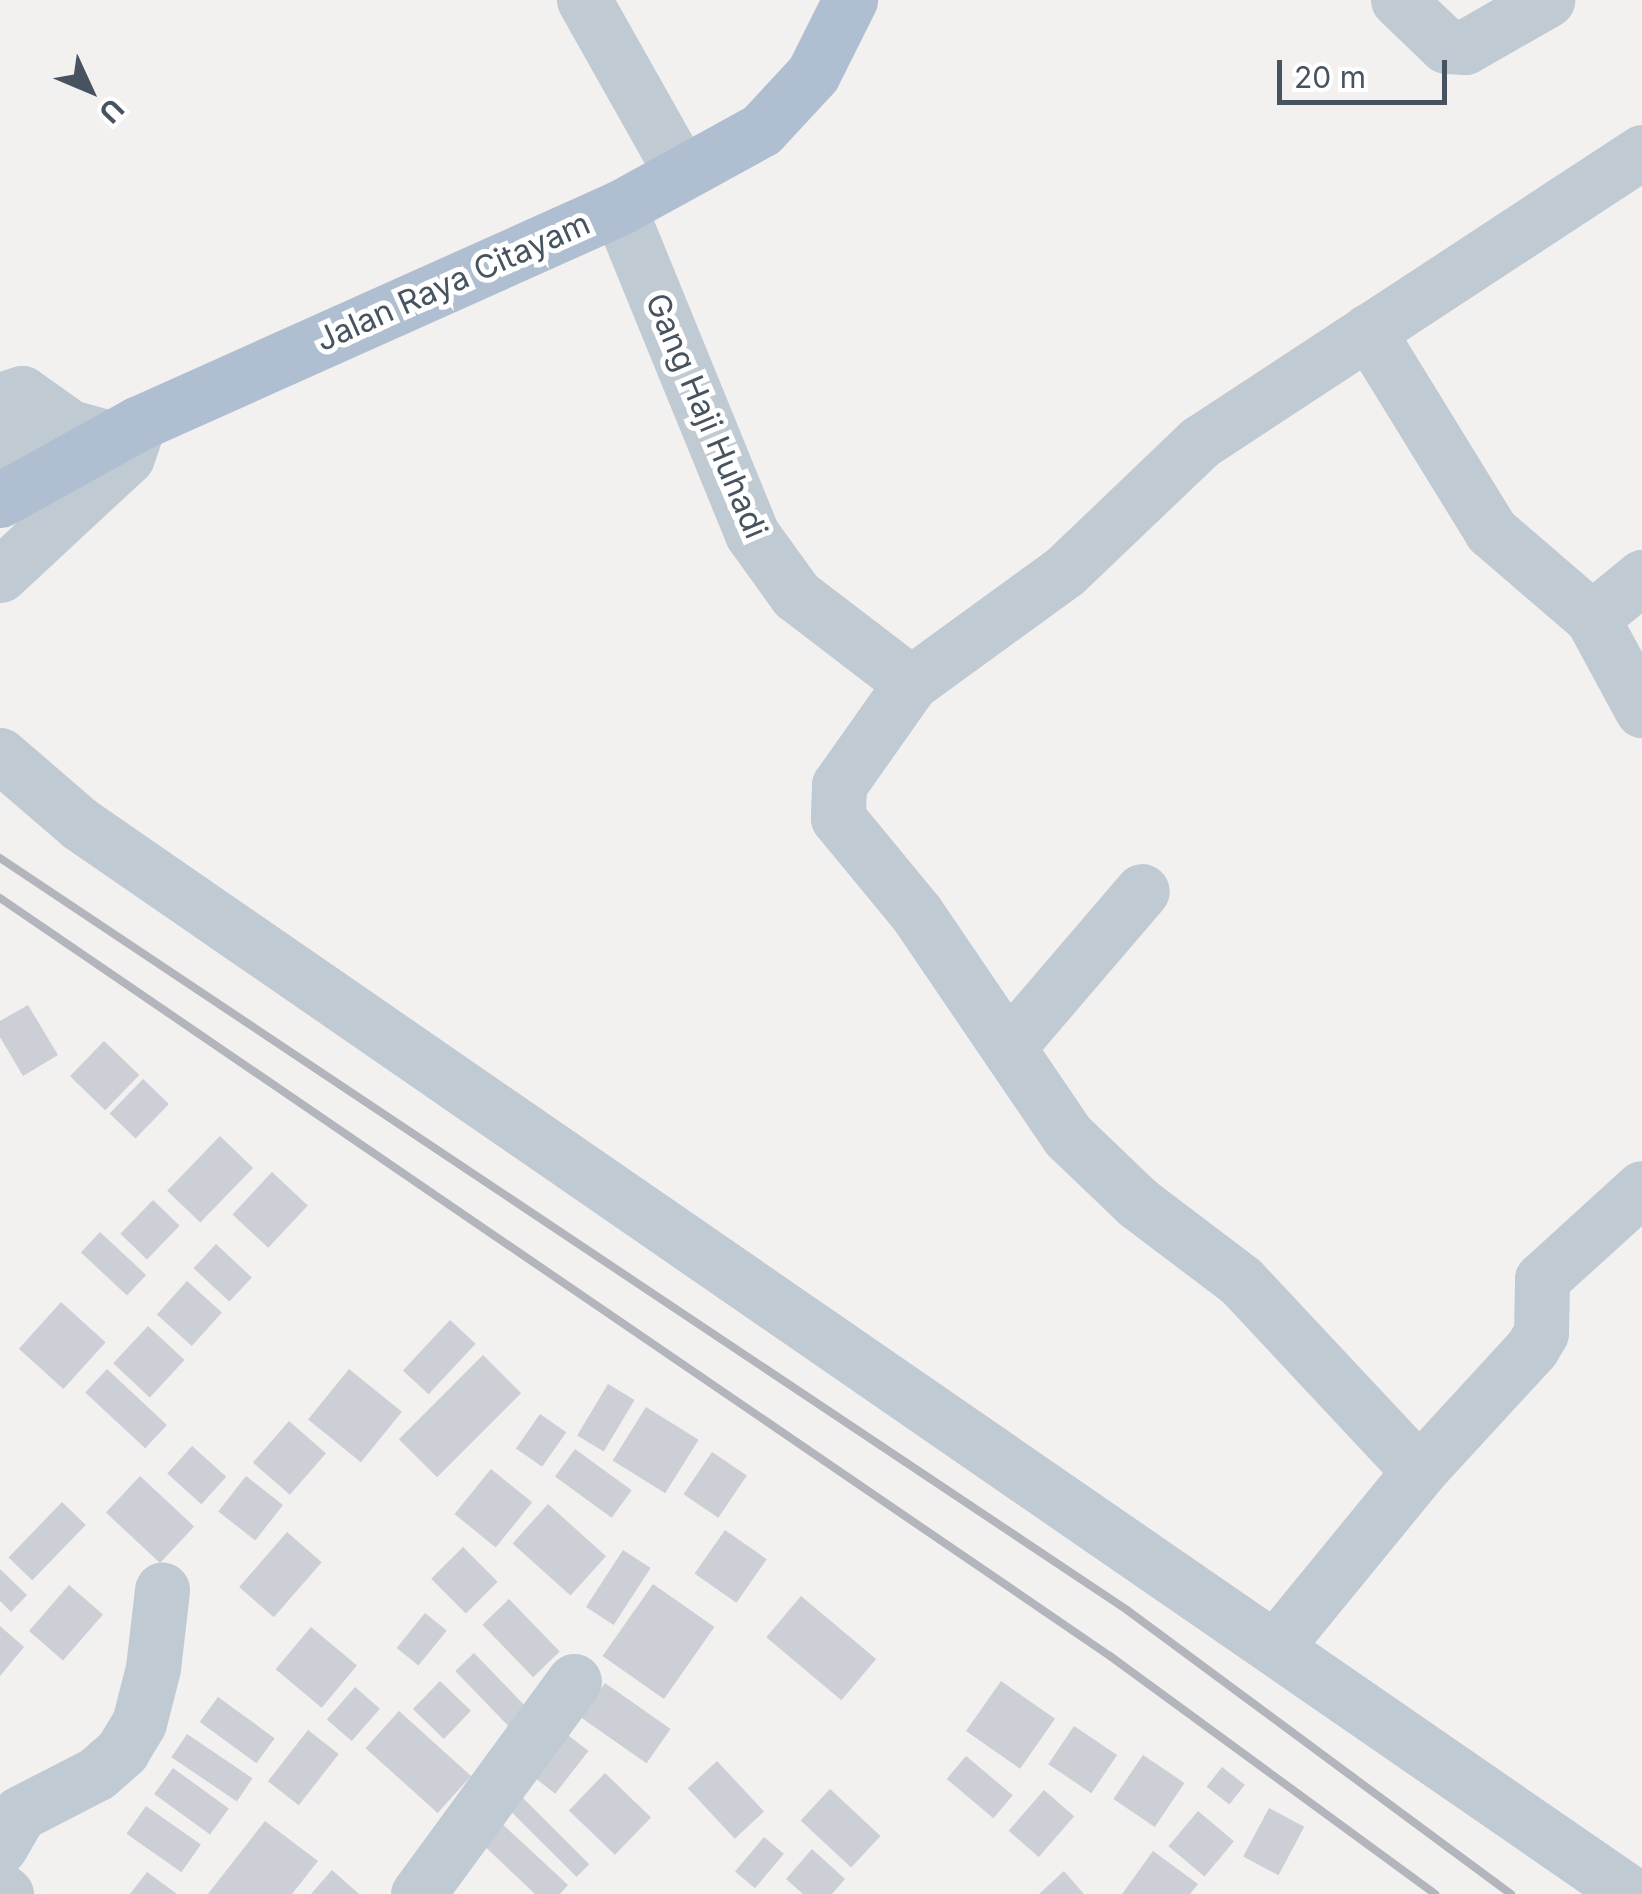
<!DOCTYPE html>
<html>
<head>
<meta charset="utf-8">
<style>
	body { margin:0 }
	#map { position:relative; width:1642px; height:1894px; overflow:hidden; background:#f3f0f0; font-family:Inter,sans-serif }
	div>[style] { position:absolute }
	.building>* { inset:0; background:#cccfd5; transform-origin:0 0 }
	.minor>* { height:55px; margin:-27.5px; padding:0 27.5px; transform-origin:27.5px; border-radius:27.5px; background:#c0cad3 }
	.major>* { height:55px; margin:-27.5px; padding:0 27.5px; transform-origin:27.5px; border-radius:27.5px; background:#afbfd1 }
	.rail>* { height:8px; margin:-4px; padding:0 4px; transform-origin:4px; border-radius:4px; background:#b2b5bb }
	span { translate:-50% -50%; white-space:nowrap; text-align:center; line-height:1.15; -webkit-text-stroke:10px #fff; paint-order:stroke }
	.street-label { font-size:32px; color:#47535f }
	.north { position:absolute; left:40px; top:40px; width:100px; height:100px; -webkit-text-stroke:8px #fff; paint-order:stroke; rotate:134deg; font-size:28px; font-weight:700; line-height:40px; text-align:center; color:#47535f }
	.north::after { content:''; display:block; margin:auto; width:35px; height:45px; background:#47535f; clip-path:polygon(50% 0,100% 100%,50% 72%,0 100%) }
	.scale { position:absolute; left:1277px; top:60px; width:170px; height:45px; box-sizing:border-box; border:5px solid #47535f; border-top:0; padding-left:12px; font-size:30px; line-height:35px; white-space:nowrap; color:#47535f; -webkit-text-stroke:8px #fff; paint-order:stroke }
</style>
</head>
<body>
<div id="map">
	<div class="building">
		<div style="clip-path:polygon(28px 1005px,58px 1055px,23px 1076px,0 1037px,0 1021px)"></div>
		<div style="left:104px;top:1041px;width:49px;height:49px;rotate:44deg"></div>
		<div style="left:143px;top:1079px;width:36px;height:48px;rotate:44deg"></div>
		<div style="left:220px;top:1136px;width:46px;height:76px;rotate:44deg"></div>
		<div style="left:272px;top:1172px;width:49px;height:58px;rotate:43deg"></div>
		<div style="left:153px;top:1200px;width:37px;height:47px;rotate:44deg"></div>
		<div style="left:100px;top:1232px;width:63px;height:28px;rotate:43deg"></div>
		<div style="left:216px;top:1244px;width:49px;height:33px;rotate:43deg"></div>
		<div style="left:187px;top:1281px;width:47px;height:45px;rotate:42deg"></div>
		<div style="left:61px;top:1302px;width:60px;height:63px;rotate:42deg"></div>
		<div style="left:450px;top:1320px;width:35px;height:69px;rotate:43deg"></div>
		<div style="left:148px;top:1326px;width:50px;height:51px;rotate:43deg"></div>
		<div style="left:483px;top:1355px;width:54px;height:119px;rotate:45deg"></div>
		<div style="left:107px;top:1369px;width:82px;height:32px;rotate:43deg"></div>
		<div style="left:349px;top:1369px;width:68px;height:65px;rotate:39deg"></div>
		<div style="left:608px;top:1384px;width:31px;height:60px;rotate:31deg"></div>
		<div style="left:646px;top:1407px;width:62px;height:63px;rotate:32deg"></div>
		<div style="left:540px;top:1414px;width:32px;height:42px;rotate:35deg"></div>
		<div style="left:289px;top:1421px;width:49px;height:55px;rotate:41deg"></div>
		<div style="left:192px;top:1446px;width:46px;height:37px;rotate:42deg"></div>
		<div style="left:575px;top:1449px;width:70px;height:34px;rotate:36deg"></div>
		<div style="left:712px;top:1452px;width:42px;height:51px;rotate:34deg"></div>
		<div style="left:491px;top:1469px;width:53px;height:58px;rotate:39deg"></div>
		<div style="left:140px;top:1476px;width:74px;height:50px;rotate:43deg"></div>
		<div style="left:246px;top:1476px;width:47px;height:45px;rotate:38deg"></div>
		<div style="left:62px;top:1502px;width:33px;height:77px;rotate:44deg"></div>
		<div style="left:548px;top:1504px;width:78px;height:53px;rotate:42deg"></div>
		<div style="left:725px;top:1530px;width:51px;height:53px;rotate:35deg"></div>
		<div style="left:287px;top:1532px;width:46px;height:73px;rotate:41deg"></div>
		<div style="left:463px;top:1547px;width:49px;height:45px;rotate:45deg"></div>
		<div style="left:623px;top:1550px;width:33px;height:68px;rotate:33deg"></div>
		<div style="clip-path:polygon(0 1569px,27px 1595px,11px 1612px,0 1601px)"></div>
		<div style="left:653px;top:1584px;width:75px;height:88px;rotate:35deg"></div>
		<div style="left:69px;top:1585px;width:45px;height:61px;rotate:41deg"></div>
		<div style="left:801px;top:1596px;width:98px;height:54px;rotate:40deg"></div>
		<div style="left:509px;top:1599px;width:73px;height:37px;rotate:46deg"></div>
		<div style="left:425px;top:1613px;width:28px;height:45px;rotate:39deg"></div>
		<div style="clip-path:polygon(0 1626px,24px 1647px,0 1676px)"></div>
		<div style="left:311px;top:1627px;width:60px;height:55px;rotate:40deg"></div>
		<div style="left:474px;top:1653px;width:90px;height:26px;rotate:46deg"></div>
		<div style="left:440px;top:1681px;width:43px;height:39px;rotate:44deg"></div>
		<div style="left:1001px;top:1681px;width:66px;height:61px;rotate:35deg"></div>
		<div style="left:605px;top:1683px;width:80px;height:42px;rotate:35deg"></div>
		<div style="left:355px;top:1687px;width:33px;height:43px;rotate:41deg"></div>
		<div style="left:218px;top:1697px;width:70px;height:31px;rotate:36deg"></div>
		<div style="left:399px;top:1711px;width:97px;height:50px;rotate:42deg"></div>
		<div style="left:1074px;top:1726px;width:52px;height:46px;rotate:34deg"></div>
		<div style="left:308px;top:1730px;width:39px;height:65px;rotate:38deg"></div>
		<div style="left:564px;top:1732px;width:31px;height:54px;rotate:38deg"></div>
		<div style="left:187px;top:1734px;width:79px;height:28px;rotate:34deg"></div>
		<div style="left:1143px;top:1755px;width:50px;height:53px;rotate:34deg"></div>
		<div style="left:966px;top:1756px;width:61px;height:30px;rotate:40deg"></div>
		<div style="left:717px;top:1761px;width:69px;height:40px;rotate:47deg"></div>
		<div style="left:1222px;top:1767px;width:29px;height:25px;rotate:38deg"></div>
		<div style="left:173px;top:1768px;width:69px;height:32px;rotate:36deg"></div>
		<div style="left:605px;top:1773px;width:64px;height:52px;rotate:44deg"></div>
		<div style="left:830px;top:1789px;width:69px;height:43px;rotate:43deg"></div>
		<div style="left:1044px;top:1790px;width:40px;height:54px;rotate:41deg"></div>
		<div style="left:520px;top:1795px;width:98px;height:18px;rotate:45deg"></div>
		<div style="left:146px;top:1806px;width:67px;height:34px;rotate:35deg"></div>
		<div style="left:1269px;top:1808px;width:40px;height:55px;rotate:28deg"></div>
		<div style="left:1198px;top:1811px;width:47px;height:46px;rotate:40deg"></div>
		<div style="clip-path:polygon(497px 1819px,568px 1885px,560px 1894px,535px 1894px,477px 1839px)"></div>
		<div style="clip-path:polygon(265px 1821px,318px 1861px,292px 1894px,208px 1894px)"></div>
		<div style="left:764px;top:1837px;width:26px;height:45px;rotate:40deg"></div>
		<div style="clip-path:polygon(812px 1849px,845px 1879px,832px 1894px,803px 1894px,786px 1879px)"></div>
		<div style="clip-path:polygon(1153px 1851px,1198px 1884px,1190px 1894px,1122px 1894px)"></div>
		<div style="clip-path:polygon(332px 1870px,359px 1894px,311px 1894px)"></div>
		<div style="clip-path:polygon(1064px 1871px,1084px 1894px,1039px 1894px)"></div>
		<div style="clip-path:polygon(147px 1872px,177px 1894px,130px 1894px)"></div>
	</div>
	<div class="minor">
		<div style="left:584px;top:0;width:197px;rotate:60.6deg"></div>
		<div style="left:1398px;top:0;width:66px;rotate:43.8deg"></div>
		<div style="left:1446px;top:46px;width:19px;rotate:3deg"></div>
		<div style="left:1465px;top:47px;width:95px;rotate:-29.8deg"></div>
		<div style="left:1642px;top:152px;width:529px;rotate:146.73deg"></div>
		<div style="left:1200px;top:442px;width:187px;rotate:136.3deg"></div>
		<div style="left:1065px;top:571px;width:190px;rotate:144deg"></div>
		<div style="left:911px;top:683px;width:125px;rotate:125.2deg"></div>
		<div style="left:839px;top:785px;width:33px;rotate:92deg"></div>
		<div style="left:838px;top:818px;width:124px;rotate:50.5deg"></div>
		<div style="left:917px;top:914px;width:268px;rotate:55.8deg"></div>
		<div style="left:1068px;top:1136px;width:97px;rotate:43.7deg"></div>
		<div style="left:1138px;top:1203px;width:129px;rotate:37.1deg"></div>
		<div style="left:1241px;top:1281px;width:260px;rotate:46.9deg"></div>
		<div style="left:1419px;top:1471px;width:167px;rotate:-47.4deg"></div>
		<div style="left:1532px;top:1348px;width:17px;rotate:-59deg"></div>
		<div style="left:1541px;top:1333px;width:54px;rotate:-88.9deg"></div>
		<div style="left:1542px;top:1279px;width:135px;rotate:-42.3deg"></div>
		<div style="left:619px;top:208px;width:352px;rotate:67.8deg"></div>
		<div style="left:752px;top:534px;width:75px;rotate:54.2deg"></div>
		<div style="left:796px;top:595px;width:145px;rotate:37.4deg"></div>
		<div style="left:1368px;top:331px;width:235px;rotate:58.4deg"></div>
		<div style="left:1491px;top:531px;width:133px;rotate:40.7deg"></div>
		<div style="left:1592px;top:618px;width:65px;rotate:-39.4deg"></div>
		<div style="left:0;top:400px;width:23px;rotate:-18deg"></div>
		<div style="left:22px;top:393px;width:59px;rotate:35.3deg"></div>
		<div style="left:0;top:457px;width:76px;rotate:-23.2deg"></div>
		<div style="left:70px;top:427px;width:41px;rotate:15.4deg"></div>
		<div style="left:0;top:575px;width:173px;rotate:-42.9deg"></div>
		<div style="left:127px;top:457px;width:36px;rotate:-71deg"></div>
		<div style="left:1592px;top:618px;width:105px;rotate:61.5deg"></div>
		<div style="left:0;top:755px;width:106px;rotate:40.8deg"></div>
		<div style="left:80px;top:824px;width:1884px;rotate:34.6deg"></div>
		<div style="left:1009px;top:1046px;width:204px;rotate:-49.4deg"></div>
		<div style="left:1276px;top:1646px;width:226px;rotate:-50.7deg"></div>
		<div style="left:0;top:1847px;width:39px;rotate:-60deg"></div>
		<div style="left:20px;top:1813px;width:85px;rotate:-27.2deg"></div>
		<div style="left:96px;top:1774px;width:35px;rotate:-41deg"></div>
		<div style="left:122px;top:1751px;width:33px;rotate:-59deg"></div>
		<div style="left:139px;top:1723px;width:57px;rotate:-75.7deg"></div>
		<div style="left:153px;top:1668px;width:79px;rotate:-83.4deg"></div>
		<div style="left:0;top:1889px;width:8px;rotate:40deg"></div>
		<div style="left:418px;top:1894px;width:264px;rotate:-53.8deg"></div>
	</div>
	<div class="major">
		<div style="left:0;top:500px;width:159px;rotate:-29deg"></div>
		<div style="left:139px;top:423px;width:526px;rotate:-24.13deg"></div>
		<div style="left:619px;top:208px;width:162px;rotate:-28.8deg"></div>
		<div style="left:761px;top:130px;width:76px;rotate:-47.1deg"></div>
		<div style="left:813px;top:74px;width:83px;rotate:-63.4deg"></div>
	</div>
	<div class="rail">
		<div style="left:0;top:858px;width:1355px;rotate:33.71deg"></div>
		<div style="left:1127px;top:1610px;width:478px;rotate:36.5deg"></div>
		<div style="left:0;top:898px;width:1344px;rotate:34.33deg"></div>
		<div style="left:1110px;top:1656px;width:403px;rotate:36.2deg"></div>
	</div>
	<div class="street-label">
		<span style="left:453px;top:282px;rotate:-24deg">Jalan Raya Citayam</span>
		<span style="left:706px;top:416px;rotate:67deg">Gang Haji Huhadi</span>
	</div>
	<div class="north">U</div>
	<div class="scale">20 m</div>
</div>
</body>
</html>
